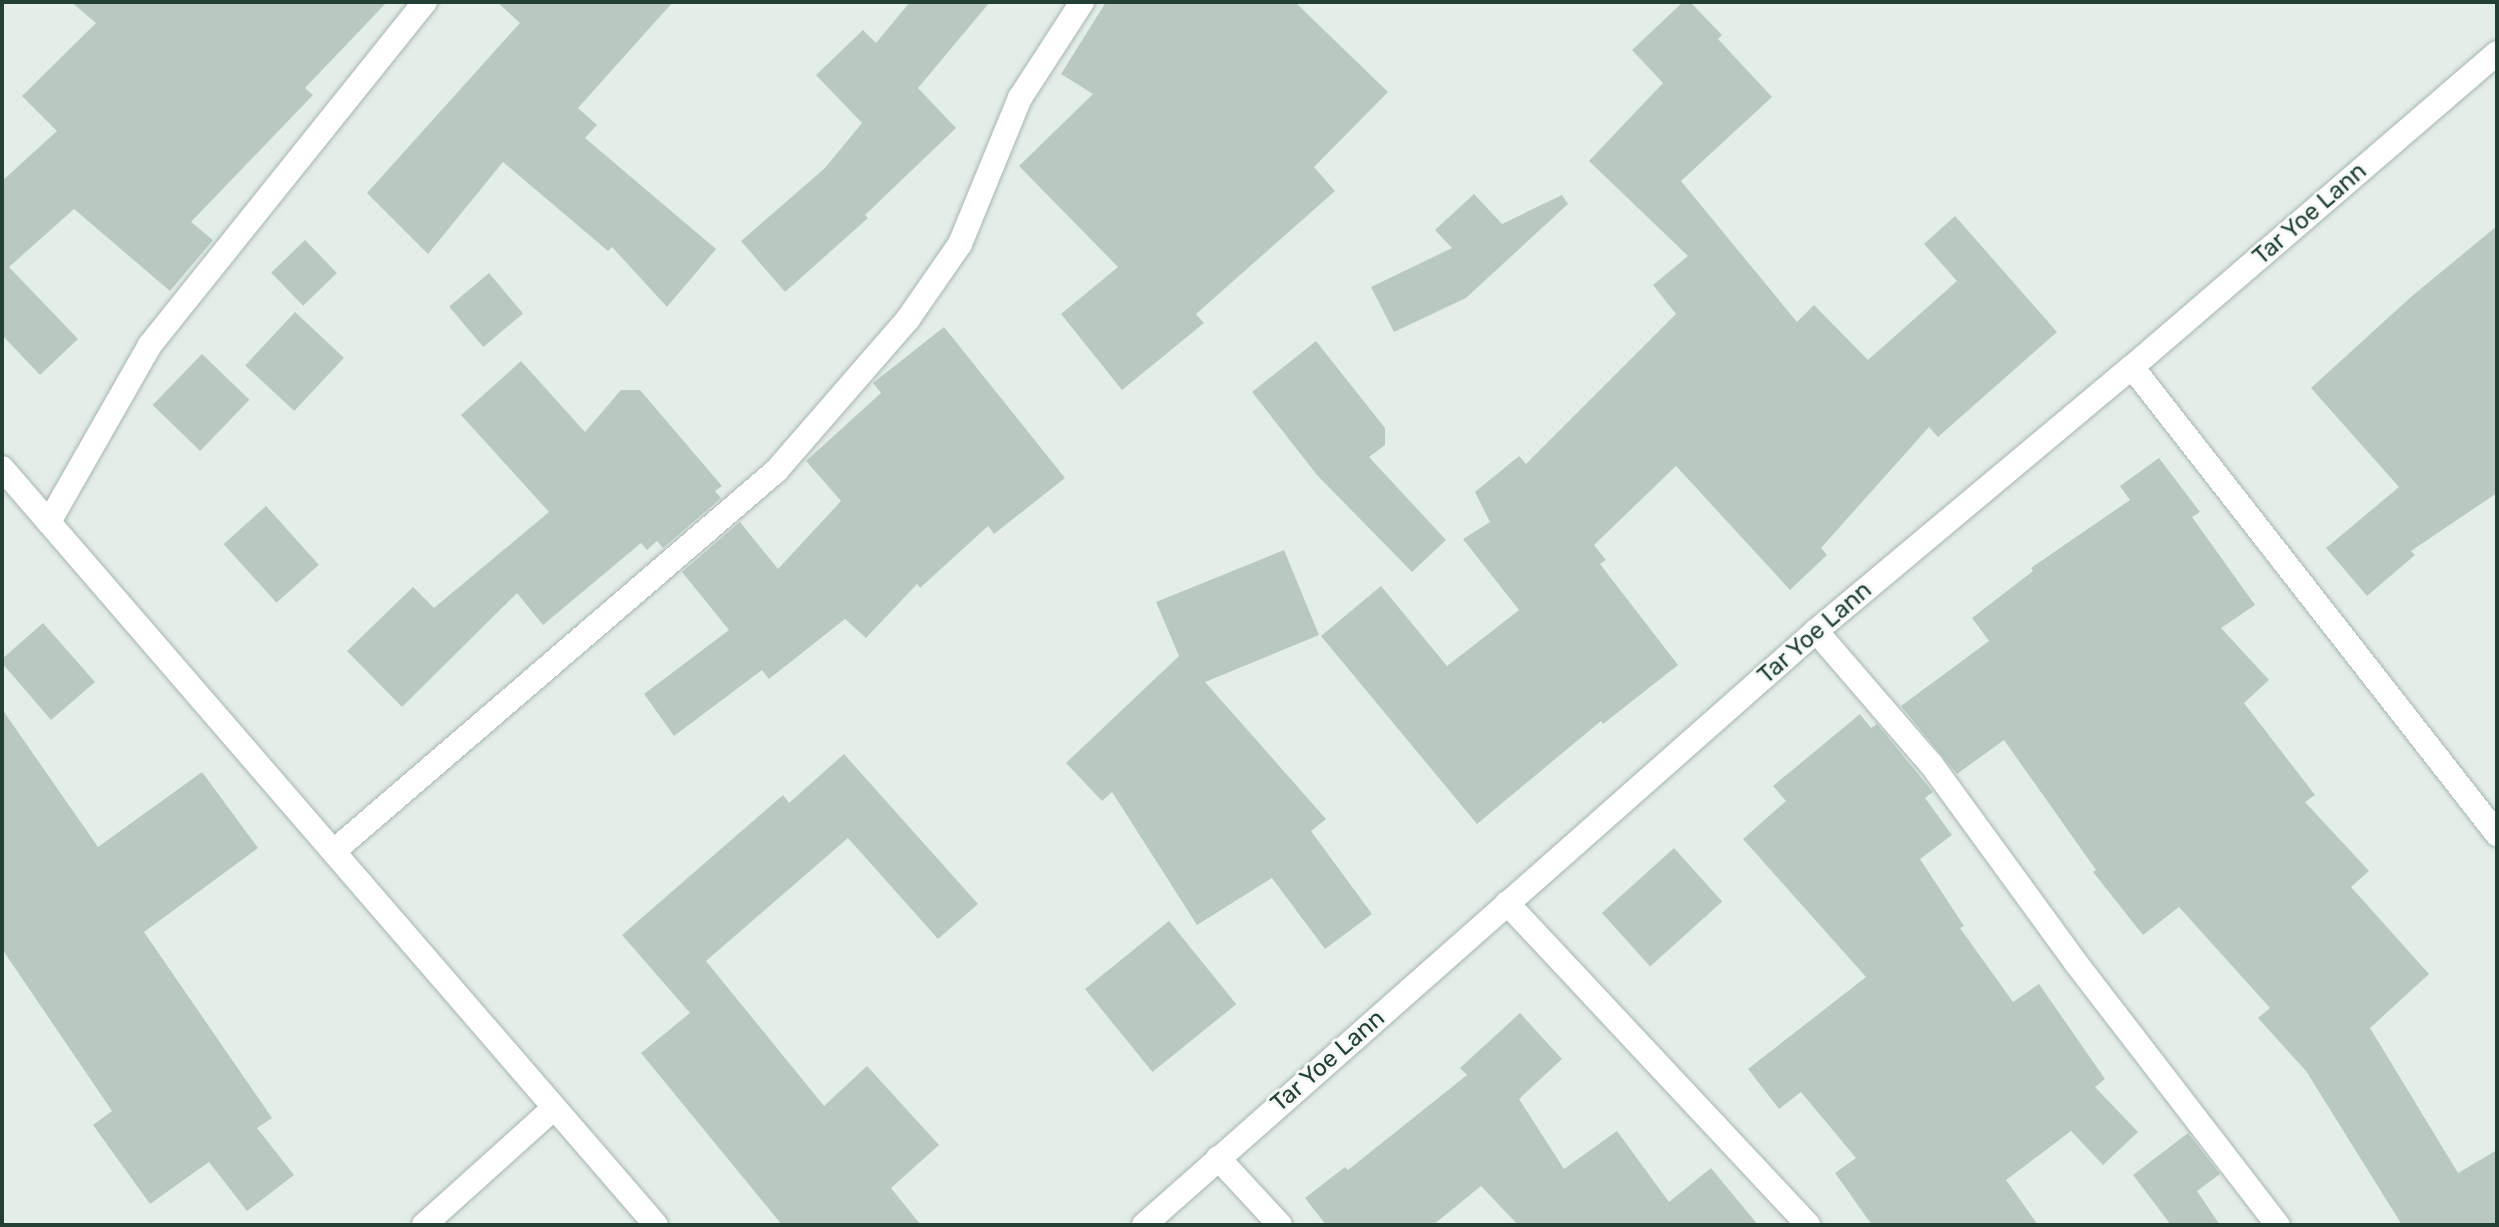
<!DOCTYPE html>
<html>
<head>
<meta charset="utf-8">
<style>
	body { margin:0 }
	#map { position:relative; width:2499px; height:1227px; overflow:hidden; background:#e4eee8; font-family:Rubik,sans-serif }
	div>[style] { position:absolute }
	.building>* { inset:0; background:#b9c9c1; transform-origin:0 0 }
	.roads { filter:drop-shadow(0 0 2px #a6b6af) drop-shadow(0 0 2px #a6b6af) }
	.street>* { height:24px; margin:-12px; padding:0 12px; transform-origin:12px; border-radius:12px; background:#fff }
	.secondary>* { height:24px; margin:-12px; padding:0 12px; transform-origin:12px; border-radius:12px; background:#fff }
	span { translate:-50% -50%; white-space:nowrap; text-align:center; line-height:1.15; -webkit-text-stroke:6px #f5faf7; paint-order:stroke }
	.street-label { font-size:24px; color:#234035 }
	.frame { position:absolute; inset:0; border:4px solid #234035; pointer-events:none }
</style>
</head>
<body>
<div id="map">
	<div class="building">
		<div style="clip-path:polygon(71px 2px,387px 2px,305px 88px,313px 95px,191px 222px,213px 240px,170px 291px,74px 209px,9px 267px,78px 339px,40px 375px,2px 335px,2px 181px,57px 131px,22px 96px,96px 23px)"></div>
		<div style="clip-path:polygon(497px 2px,673px 2px,578px 108px,597px 125px,585px 138px,716px 249px,667px 307px,612px 247px,608px 251px,503px 162px,428px 254px,367px 193px,520px 23px)"></div>
		<div style="clip-path:polygon(910px 2px,990px 2px,918px 88px,956px 128px,865px 215px,868px 218px,785px 292px,741px 241px,825px 168px,862px 123px,816px 75px,863px 30px,876px 43px)"></div>
		<div style="clip-path:polygon(1106px 2px,1295px 2px,1388px 92px,1314px 167px,1335px 191px,1196px 314px,1204px 323px,1122px 390px,1061px 314px,1118px 267px,1019px 166px,1093px 94px,1061px 74px)"></div>
		<div style="clip-path:polygon(1683px 2px,1690px 2px,1722px 35px,1718px 39px,1772px 97px,1681px 181px,1797px 322px,1814px 305px,1868px 360px,1957px 281px,1924px 244px,1955px 216px,2057px 332px,1938px 437px,1929px 427px,1821px 548px,1827px 555px,1790px 590px,1676px 466px,1594px 545px,1606px 560px,1600px 564px,1678px 665px,1603px 724px,1601px 721px,1477px 824px,1321px 636px,1381px 586px,1447px 666px,1519px 610px,1463px 539px,1490px 522px,1475px 492px,1519px 456px,1526px 464px,1676px 314px,1653px 285px,1688px 256px,1589px 161px,1663px 83px,1632px 50px)"></div>
		<div style="clip-path:polygon(1474px 194px,1502px 224px,1562px 195px,1568px 204px,1466px 298px,1394px 332px,1371px 287px,1452px 248px,1435px 230px)"></div>
		<div style="clip-path:polygon(2497px 226px,2497px 493px,2411px 551px,2415px 555px,2367px 596px,2326px 548px,2399px 487px,2311px 388px,2412px 296px)"></div>
		<div style="left:305px;top:240px;width:46px;height:47px;rotate:46deg"></div>
		<div style="left:489px;top:273px;width:53px;height:52px;rotate:50deg"></div>
		<div style="left:295px;top:312px;width:67px;height:73px;rotate:43deg"></div>
		<div style="clip-path:polygon(944px 327px,1065px 478px,994px 534px,988px 526px,920px 588px,917px 584px,866px 638px,845px 619px,769px 679px,762px 670px,674px 736px,644px 694px,729px 630px,682px 572px,740px 522px,778px 569px,841px 501px,806px 461px,881px 393px,873px 383px)"></div>
		<div style="clip-path:polygon(1316px 341px,1385px 428px,1385px 445px,1369px 457px,1446px 540px,1412px 572px,1317px 475px,1252px 392px)"></div>
		<div style="left:202px;top:354px;width:66px;height:71px;rotate:44deg"></div>
		<div style="clip-path:polygon(521px 361px,585px 432px,621px 390px,640px 390px,722px 486px,715px 491px,721px 498px,663px 548px,657px 541px,647px 550px,641px 543px,543px 625px,517px 593px,402px 707px,347px 651px,413px 587px,434px 608px,549px 512px,461px 415px)"></div>
		<div style="clip-path:polygon(2159px 458px,2200px 512px,2192px 517px,2255px 605px,2221px 628px,2269px 680px,2244px 703px,2315px 795px,2305px 802px,2369px 871px,2351px 887px,2429px 974px,2370px 1028px,2458px 1173px,2497px 1150px,2497px 1225px,2402px 1225px,2306px 1071px,2258px 1018px,2270px 1008px,2179px 907px,2143px 935px,2093px 872px,2096px 870px,2004px 740px,1957px 774px,1901px 706px,1989px 641px,1972px 618px,2033px 571px,2031px 568px,2130px 500px,2120px 486px)"></div>
		<div style="left:266px;top:506px;width:79px;height:57px;rotate:48deg"></div>
		<div style="clip-path:polygon(1284px 550px,1319px 635px,1205px 682px,1326px 819px,1311px 831px,1372px 914px,1325px 949px,1272px 878px,1197px 925px,1112px 792px,1102px 801px,1066px 763px,1179px 656px,1156px 602px)"></div>
		<div style="clip-path:polygon(43px 623px,95px 682px,51px 720px,2px 663px,2px 659px)"></div>
		<div style="clip-path:polygon(2px 709px,98px 847px,202px 772px,258px 848px,144px 932px,272px 1118px,257px 1128px,294px 1175px,247px 1211px,209px 1162px,150px 1204px,93px 1125px,112px 1111px,2px 949px)"></div>
		<div style="clip-path:polygon(1860px 714px,1871px 728px,1877px 724px,1933px 792px,1925px 798px,1952px 835px,1920px 859px,1964px 926px,1960px 928px,2013px 1002px,2039px 984px,2105px 1079px,2095px 1087px,2138px 1132px,2103px 1165px,2071px 1131px,2006px 1180px,2038px 1225px,1872px 1225px,1835px 1173px,1856px 1158px,1801px 1092px,1779px 1109px,1748px 1069px,1866px 977px,1743px 839px,1786px 801px,1773px 786px)"></div>
		<div style="clip-path:polygon(844px 754px,978px 904px,938px 939px,848px 838px,706px 961px,824px 1106px,867px 1066px,939px 1145px,891px 1188px,921px 1225px,782px 1225px,641px 1053px,690px 1013px,622px 935px,783px 795px,789px 803px)"></div>
		<div style="left:1674px;top:848px;width:72px;height:97px;rotate:48deg"></div>
		<div style="left:1169px;top:921px;width:107px;height:108px;rotate:51deg"></div>
		<div style="clip-path:polygon(1520px 1013px,1562px 1059px,1519px 1099px,1564px 1169px,1617px 1131px,1669px 1202px,1711px 1168px,1758px 1225px,1518px 1225px,1481px 1186px,1433px 1225px,1326px 1225px,1305px 1198px,1345px 1167px,1348px 1170px,1467px 1075px,1460px 1068px)"></div>
		<div style="clip-path:polygon(2188px 1133px,2220px 1174px,2197px 1191px,2220px 1225px,2171px 1225px,2133px 1175px)"></div>
	</div>
	<div class="roads">
		<div class="street">
			<div style="left:2132px;top:367px;width:593px;rotate:51.99deg"></div>
			<div style="left:49px;top:522px;width:204px;rotate:-60.3deg"></div>
			<div style="left:150px;top:345px;width:440px;rotate:-51.3deg"></div>
			<div style="left:1816px;top:631px;width:176px;rotate:49.2deg"></div>
			<div style="left:1931px;top:764px;width:246px;rotate:53.9deg"></div>
			<div style="left:2076px;top:963px;width:331px;rotate:52.4deg"></div>
			<div style="left:334px;top:851px;width:583px;rotate:-40.69deg"></div>
			<div style="left:776px;top:471px;width:201px;rotate:-49deg"></div>
			<div style="left:908px;top:319px;width:91px;rotate:-55.3deg"></div>
			<div style="left:960px;top:244px;width:158px;rotate:-67.7deg"></div>
			<div style="left:1020px;top:98px;width:114px;rotate:-57.1deg"></div>
			<div style="left:1507px;top:903px;width:441px;rotate:46.9deg"></div>
			<div style="left:1218px;top:1158px;width:91px;rotate:47.2deg"></div>
			<div style="left:424px;top:1225px;width:173px;rotate:-42deg"></div>
		</div>
		<div class="secondary">
			<div style="left:2px;top:468px;width:1000px;rotate:49.18deg"></div>
			<div style="left:1144px;top:1225px;width:897px;rotate:-41.47deg"></div>
			<div style="left:1816px;top:631px;width:412px;rotate:-39.9deg"></div>
			<div style="left:2132px;top:367px;width:481px;rotate:-40.7deg"></div>
		</div>
	</div>
	<div class="street-label">
		<span style="left:2310px;top:214px;rotate:-41deg">Tar Yoe Lann</span>
		<span style="left:1815px;top:633px;rotate:-41deg">Tar Yoe Lann</span>
		<span style="left:1328px;top:1061px;rotate:-41deg">Tar Yoe Lann</span>
	</div>
	<div class="frame"></div>
</div>
</body>
</html>
